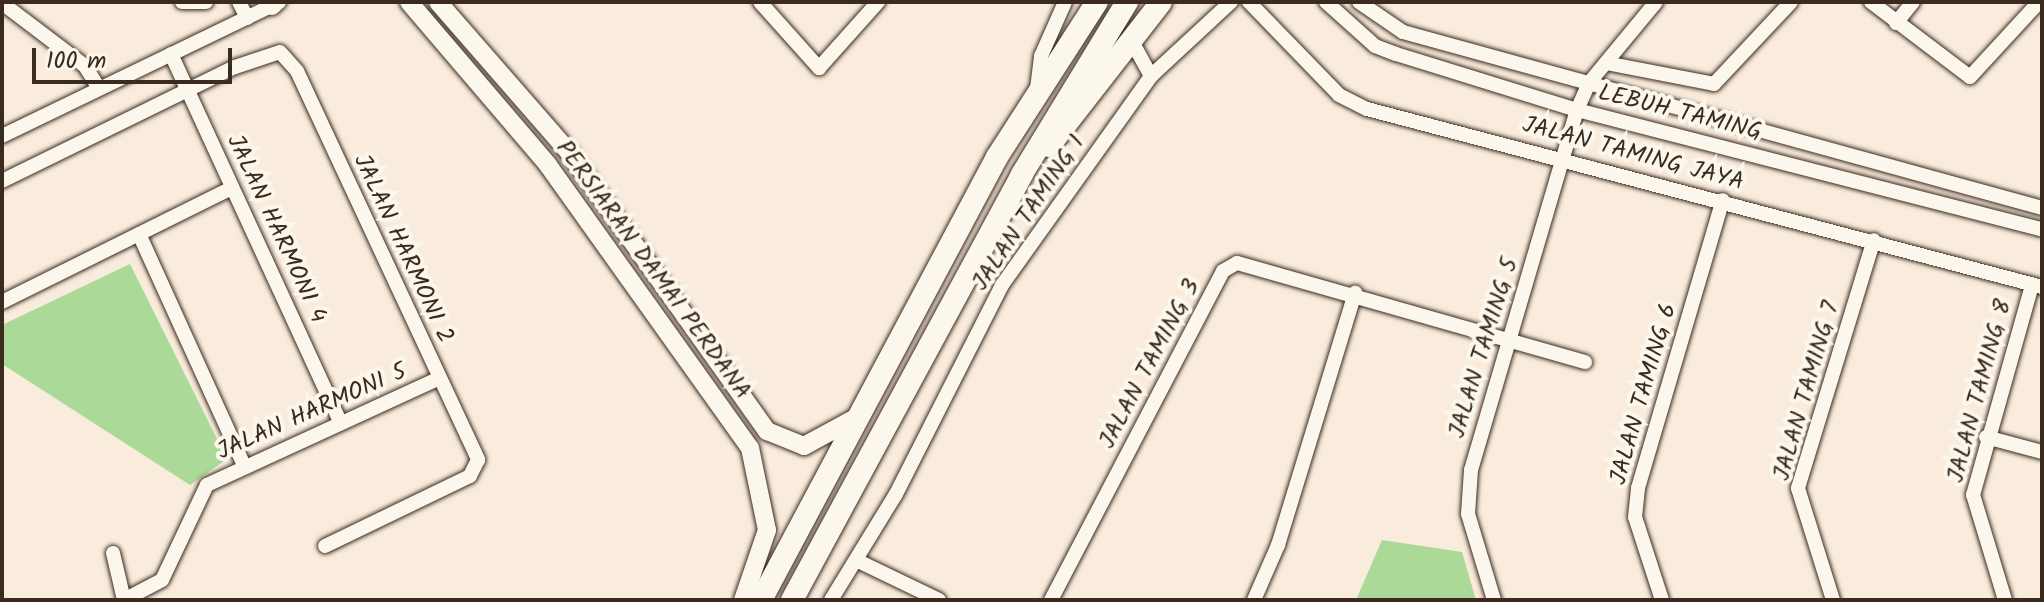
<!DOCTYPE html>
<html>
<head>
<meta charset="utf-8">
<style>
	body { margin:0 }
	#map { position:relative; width:2044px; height:602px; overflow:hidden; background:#f9ecdd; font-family:Kalam,sans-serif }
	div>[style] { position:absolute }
	.green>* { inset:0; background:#aad998 }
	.roads { filter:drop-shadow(0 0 2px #3b2a1e) drop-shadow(0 0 2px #3b2a1e) }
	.minor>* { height:14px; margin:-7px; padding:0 7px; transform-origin:7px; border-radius:7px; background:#fbf7ec }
	.major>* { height:18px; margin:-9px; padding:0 9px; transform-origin:9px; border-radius:9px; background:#fbf7ec }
	.highway>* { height:22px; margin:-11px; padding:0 11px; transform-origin:11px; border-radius:11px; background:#fbf7ec }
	span { translate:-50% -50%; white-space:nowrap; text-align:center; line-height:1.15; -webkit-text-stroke:8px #fbf7ec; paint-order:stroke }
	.street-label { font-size:24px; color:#3b2a1e }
	.frame { position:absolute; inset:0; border:4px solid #3b2a1e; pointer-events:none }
	.scale { position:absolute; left:32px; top:48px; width:200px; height:36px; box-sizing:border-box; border:4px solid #3b2a1e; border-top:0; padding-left:10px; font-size:24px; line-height:28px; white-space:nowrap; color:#3b2a1e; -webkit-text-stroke:6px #fbf7ec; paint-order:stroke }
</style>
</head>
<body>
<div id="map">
	<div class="green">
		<div style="clip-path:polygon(130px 264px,227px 459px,190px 485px,2px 364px,2px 325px)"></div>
		<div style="clip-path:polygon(1382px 540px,1462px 552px,1476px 600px,1356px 600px)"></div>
	</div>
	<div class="roads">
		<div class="minor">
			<div style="left:182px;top:2px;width:24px"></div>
			<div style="left:239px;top:2px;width:18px;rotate:63deg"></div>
			<div style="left:760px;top:2px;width:89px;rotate:48.2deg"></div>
			<div style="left:819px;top:68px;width:89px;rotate:-48.2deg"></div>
			<div style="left:1249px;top:2px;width:129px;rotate:45.9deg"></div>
			<div style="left:1339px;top:95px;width:31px;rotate:27deg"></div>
			<div style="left:1367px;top:109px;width:698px;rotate:14.77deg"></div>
			<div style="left:1326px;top:2px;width:66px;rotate:41.9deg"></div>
			<div style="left:1375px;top:46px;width:22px;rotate:21deg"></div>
			<div style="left:1396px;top:54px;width:189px;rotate:17.2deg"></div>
			<div style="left:1577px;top:110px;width:480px;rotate:14.4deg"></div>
			<div style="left:1359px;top:2px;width:53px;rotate:34.3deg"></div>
			<div style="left:1403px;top:32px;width:663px;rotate:15.4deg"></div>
			<div style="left:1871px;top:2px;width:124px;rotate:37.1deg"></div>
			<div style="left:1970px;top:77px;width:102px;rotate:-47.4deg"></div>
			<div style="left:2px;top:3px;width:104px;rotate:37.2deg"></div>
			<div style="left:85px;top:66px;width:26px;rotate:58deg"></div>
			<div style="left:1896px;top:23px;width:27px;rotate:-51deg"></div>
			<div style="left:1130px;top:38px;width:43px;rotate:61.1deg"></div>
			<div style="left:171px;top:54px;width:406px;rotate:65.3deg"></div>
			<div style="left:1606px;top:63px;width:110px;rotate:11deg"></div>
			<div style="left:1714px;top:84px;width:112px;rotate:-46.8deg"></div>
			<div style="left:1037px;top:89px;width:33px;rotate:-83deg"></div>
			<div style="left:1041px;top:56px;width:59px;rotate:-66deg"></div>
			<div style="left:2px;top:136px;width:308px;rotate:-25.8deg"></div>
			<div style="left:2px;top:181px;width:259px;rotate:-26.1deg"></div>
			<div style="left:235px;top:67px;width:47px;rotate:-18.4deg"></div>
			<div style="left:280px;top:52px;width:25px;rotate:48deg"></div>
			<div style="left:297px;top:71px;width:429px;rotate:65deg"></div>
			<div style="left:478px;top:460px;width:18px;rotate:117deg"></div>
			<div style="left:470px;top:476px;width:161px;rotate:154.2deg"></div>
			<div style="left:139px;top:234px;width:255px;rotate:65.6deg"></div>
			<div style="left:2px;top:302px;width:257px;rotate:-26.4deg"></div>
			<div style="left:1986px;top:437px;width:58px;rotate:15deg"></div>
			<div style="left:113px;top:553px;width:48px;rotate:76.8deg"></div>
			<div style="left:858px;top:561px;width:90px;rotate:25.7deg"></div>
			<div style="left:124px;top:600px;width:43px;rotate:-27.8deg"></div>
			<div style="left:162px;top:580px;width:105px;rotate:-64.7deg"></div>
			<div style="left:207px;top:485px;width:256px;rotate:-24.7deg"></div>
			<div style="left:831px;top:600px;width:124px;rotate:-58.5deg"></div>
			<div style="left:896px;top:494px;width:234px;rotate:-63.1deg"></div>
			<div style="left:1002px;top:285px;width:257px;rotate:-54.5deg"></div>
			<div style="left:1151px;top:76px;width:109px;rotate:-42.8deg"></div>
			<div style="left:1051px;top:600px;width:371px;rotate:-62.4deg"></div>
			<div style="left:1223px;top:271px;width:16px;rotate:-30deg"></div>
			<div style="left:1237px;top:263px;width:362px;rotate:15.9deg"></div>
			<div style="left:1254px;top:600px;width:60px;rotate:-66.4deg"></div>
			<div style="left:1278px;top:545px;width:264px;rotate:-73deg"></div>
			<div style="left:1494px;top:600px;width:90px;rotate:-106.8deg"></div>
			<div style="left:1468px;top:514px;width:44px;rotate:-86.1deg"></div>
			<div style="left:1471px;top:470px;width:375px;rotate:-73.6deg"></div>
			<div style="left:1577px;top:110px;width:30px;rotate:-66deg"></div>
			<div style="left:1589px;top:83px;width:105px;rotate:-50.4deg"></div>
			<div style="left:1662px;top:600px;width:87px;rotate:-108deg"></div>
			<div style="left:1635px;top:517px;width:29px;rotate:-84deg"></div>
			<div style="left:1638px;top:488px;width:300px;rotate:-73.6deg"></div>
			<div style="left:1833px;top:600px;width:117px;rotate:-107.4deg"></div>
			<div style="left:1798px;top:488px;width:259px;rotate:-73deg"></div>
			<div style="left:2005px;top:600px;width:110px;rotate:-106.9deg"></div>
			<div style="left:1973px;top:495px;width:218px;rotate:-74.3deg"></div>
		</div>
		<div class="major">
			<div style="left:409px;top:2px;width:214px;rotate:49.5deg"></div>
			<div style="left:548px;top:165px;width:348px;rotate:54.5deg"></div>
			<div style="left:750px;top:448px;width:84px;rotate:78.3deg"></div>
			<div style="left:767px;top:530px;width:74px;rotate:108.9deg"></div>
			<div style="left:438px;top:2px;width:198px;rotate:48.9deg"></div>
			<div style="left:568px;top:151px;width:344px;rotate:54.6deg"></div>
			<div style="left:767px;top:431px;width:40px;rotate:22deg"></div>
			<div style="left:804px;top:446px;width:63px;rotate:-28.6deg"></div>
			<div style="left:272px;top:6px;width:6px;rotate:-45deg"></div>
		</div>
		<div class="highway">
			<div style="left:1049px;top:146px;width:182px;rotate:-52.1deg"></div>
			<div style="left:761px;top:600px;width:502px;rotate:-61.95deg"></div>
			<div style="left:997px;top:157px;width:184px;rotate:-57.2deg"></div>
			<div style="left:792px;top:600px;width:484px;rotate:-61.6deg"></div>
			<div style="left:1022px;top:174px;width:202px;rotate:-58.6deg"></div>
		</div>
	</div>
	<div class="street-label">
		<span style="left:1680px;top:113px;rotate:14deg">LEBUH TAMING</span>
		<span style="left:1633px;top:154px;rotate:15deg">JALAN TAMING JAYA</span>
		<span style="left:1029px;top:213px;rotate:-56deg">JALAN TAMING 1</span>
		<span style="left:276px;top:229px;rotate:65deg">JALAN HARMONI 4</span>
		<span style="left:403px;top:249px;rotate:65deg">JALAN HARMONI 2</span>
		<span style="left:653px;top:270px;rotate:54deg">PERSIARAN DAMAI PERDANA</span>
		<span style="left:1484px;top:348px;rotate:-73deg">JALAN TAMING 5</span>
		<span style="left:1150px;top:364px;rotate:-62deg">JALAN TAMING 3</span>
		<span style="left:1807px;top:391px;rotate:-74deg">JALAN TAMING 7</span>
		<span style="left:1980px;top:391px;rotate:-75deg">JALAN TAMING 8</span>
		<span style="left:1644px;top:394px;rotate:-74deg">JALAN TAMING 6</span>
		<span style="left:312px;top:412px;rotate:-24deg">JALAN HARMONI 5</span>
	</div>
	<div class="frame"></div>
	<div class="scale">100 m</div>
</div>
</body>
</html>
